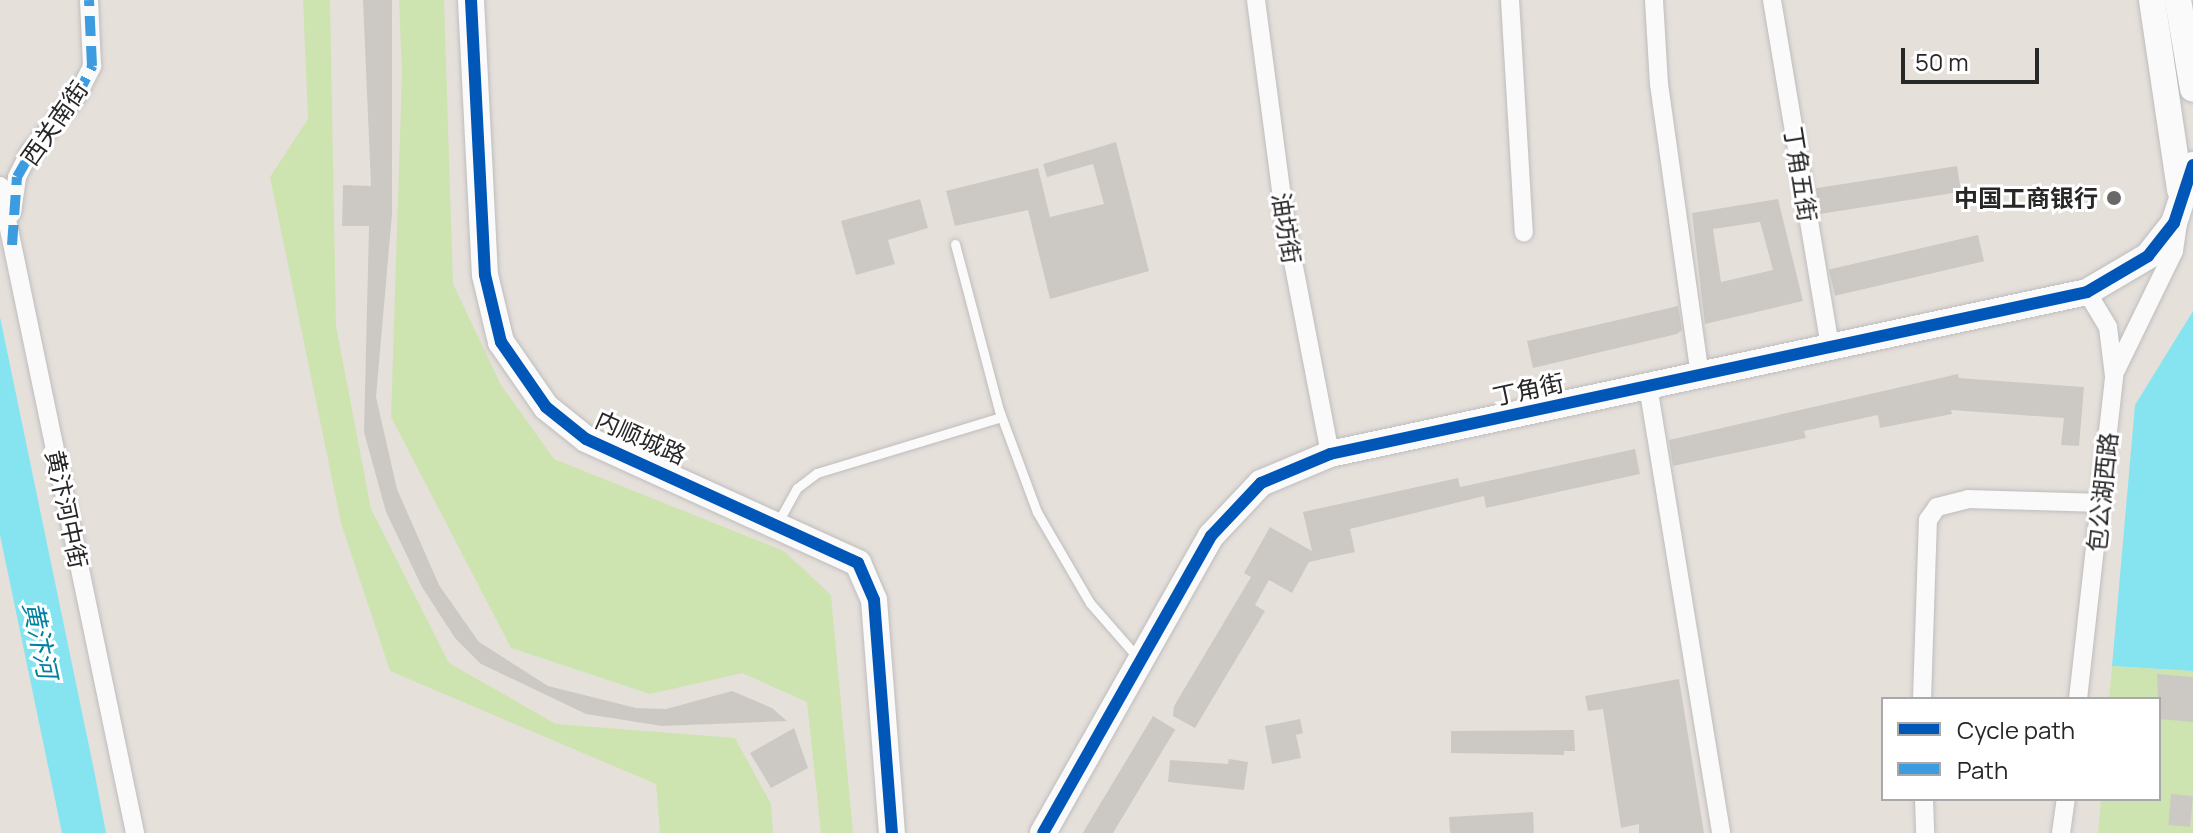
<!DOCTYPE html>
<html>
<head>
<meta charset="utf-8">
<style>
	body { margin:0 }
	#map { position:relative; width:2193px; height:833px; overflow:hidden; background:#e6e0db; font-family:Manrope,"Noto Sans SC",sans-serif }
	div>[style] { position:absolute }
	.green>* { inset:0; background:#cde4b0 }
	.water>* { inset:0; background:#86e4f0 }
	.building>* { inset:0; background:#ccc9c5; transform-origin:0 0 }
	.roads { filter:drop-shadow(0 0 2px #bebdbe) drop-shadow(0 0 2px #bebdbe) }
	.lane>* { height:9px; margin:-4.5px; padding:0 4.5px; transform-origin:4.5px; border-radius:4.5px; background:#fbfafa }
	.street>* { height:18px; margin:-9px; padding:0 9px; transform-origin:9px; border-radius:9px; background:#fbfafa }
	.secondary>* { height:26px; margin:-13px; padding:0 13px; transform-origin:13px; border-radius:13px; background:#fbfafa }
	.quiet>* { height:10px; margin-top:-5px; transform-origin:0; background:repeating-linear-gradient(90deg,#3d9ce0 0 20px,transparent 0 30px) }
	.cycleway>* { height:12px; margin:-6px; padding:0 6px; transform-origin:6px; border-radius:6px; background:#0057b8 }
	.dots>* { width:22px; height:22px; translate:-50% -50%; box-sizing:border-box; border:4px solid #fff; border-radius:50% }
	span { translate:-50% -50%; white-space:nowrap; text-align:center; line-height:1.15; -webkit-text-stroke:6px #fff; paint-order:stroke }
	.street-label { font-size:24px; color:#272727 }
	.poi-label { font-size:24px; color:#272727; font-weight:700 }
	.right { translate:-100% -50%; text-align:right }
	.water-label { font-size:26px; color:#0180a0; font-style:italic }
	.legend { position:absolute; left:1881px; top:697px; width:280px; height:104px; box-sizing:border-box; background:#fff; border:2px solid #a9a9a9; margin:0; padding:10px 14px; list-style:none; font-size:24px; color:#272727 }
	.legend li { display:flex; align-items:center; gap:16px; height:40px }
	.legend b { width:40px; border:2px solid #a9a9a9 }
	.scale { position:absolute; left:1901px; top:48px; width:138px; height:36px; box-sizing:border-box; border:4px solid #272727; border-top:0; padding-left:10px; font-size:24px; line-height:28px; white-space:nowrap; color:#272727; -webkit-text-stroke:6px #fff; paint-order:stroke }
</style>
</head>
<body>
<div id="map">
	<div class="green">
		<div style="clip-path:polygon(303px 0,330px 0,336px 326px,371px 509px,449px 663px,556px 724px,735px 738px,771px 804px,773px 833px,660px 833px,656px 784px,390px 671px,341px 523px,270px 177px,308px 119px)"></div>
		<div style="clip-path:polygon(399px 0,444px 0,453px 284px,501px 385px,554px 459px,784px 551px,831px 595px,853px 833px,821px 833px,807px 702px,742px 673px,650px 694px,511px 648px,391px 417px,402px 73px)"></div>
		<div style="clip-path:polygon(2112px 666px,2193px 671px,2193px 833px,2098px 833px,2101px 799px,2159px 799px,2159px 699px,2109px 699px)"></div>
	</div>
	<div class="water">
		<div style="clip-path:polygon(2193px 311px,2193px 671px,2112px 666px,2135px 405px)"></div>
		<div style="clip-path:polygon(0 317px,95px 775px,106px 833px,62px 833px,0 535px)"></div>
	</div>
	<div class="building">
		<div style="clip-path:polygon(363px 0,392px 0,392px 214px,376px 397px,397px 489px,439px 585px,479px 642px,548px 686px,636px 708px,666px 709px,732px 691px,772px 708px,787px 721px,662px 726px,586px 714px,481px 664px,455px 638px,422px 587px,386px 512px,364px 432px,369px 226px,342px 226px,343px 185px,371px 186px)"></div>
		<div style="clip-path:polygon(1116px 142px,1149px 271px,1050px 299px,1028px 210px,955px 226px,946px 191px,1038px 168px,1050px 217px,1104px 204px,1093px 164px,1047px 177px,1043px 164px)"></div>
		<div style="left:1957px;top:166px;width:26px;height:143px;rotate:81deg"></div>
		<div style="clip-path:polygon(920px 199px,928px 228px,888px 240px,895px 264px,856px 275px,841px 221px)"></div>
		<div style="clip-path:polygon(evenodd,1778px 199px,1803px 301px,1705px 324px,1692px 213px,1778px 199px,1760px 222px,1773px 270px,1721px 282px,1713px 229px,1760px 222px)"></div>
		<div style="left:1978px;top:235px;width:27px;height:153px;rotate:77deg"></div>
		<div style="clip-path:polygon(1678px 306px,1682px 330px,1677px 334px,1533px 368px,1527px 341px)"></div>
		<div style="clip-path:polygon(1958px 374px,1959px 378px,2084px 387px,2079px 446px,2061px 445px,2064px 418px,1951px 410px,1952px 414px,1880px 428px,1878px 415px,1804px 431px,1806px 438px,1673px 466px,1669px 440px)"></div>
		<div style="clip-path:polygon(1635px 449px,1640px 474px,1486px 508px,1484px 496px,1350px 529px,1355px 552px,1309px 562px,1292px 593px,1269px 580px,1255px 605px,1265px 611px,1195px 728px,1173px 716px,1174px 706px,1251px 577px,1244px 573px,1270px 527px,1312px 551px,1303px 512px,1458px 478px,1460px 487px)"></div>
		<div style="clip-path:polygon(2157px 674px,2193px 677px,2193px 722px,2159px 719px)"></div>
		<div style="clip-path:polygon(1679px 679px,1704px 833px,1639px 833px,1639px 824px,1621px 828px,1603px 709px,1588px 711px,1585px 696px)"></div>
		<div style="left:1153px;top:716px;width:26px;height:136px;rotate:31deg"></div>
		<div style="clip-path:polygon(1300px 719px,1303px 733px,1296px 735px,1301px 758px,1272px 764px,1265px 726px)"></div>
		<div style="clip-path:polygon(794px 728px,808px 768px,771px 788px,750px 753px)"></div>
		<div style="clip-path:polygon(1574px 730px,1575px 751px,1564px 751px,1564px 755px,1451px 753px,1451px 731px)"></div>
		<div style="clip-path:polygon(1229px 759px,1248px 762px,1244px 790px,1168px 782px,1170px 760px,1228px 764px)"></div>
		<div style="left:2171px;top:794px;width:22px;height:31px;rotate:5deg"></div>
		<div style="clip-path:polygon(1533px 812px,1534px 833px,1450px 833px,1449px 817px)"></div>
	</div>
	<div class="roads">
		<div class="lane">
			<div style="left:955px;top:244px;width:172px;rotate:75.2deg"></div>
			<div style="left:999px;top:410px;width:109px;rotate:69.6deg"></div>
			<div style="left:1037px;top:512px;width:105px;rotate:59.8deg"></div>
			<div style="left:1090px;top:603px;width:74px;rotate:48.8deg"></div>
			<div style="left:778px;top:522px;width:39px;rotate:-61deg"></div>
			<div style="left:797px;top:488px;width:25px;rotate:-37deg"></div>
			<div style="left:817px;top:473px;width:192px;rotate:-16.9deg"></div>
		</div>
		<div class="street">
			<div style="left:1256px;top:0;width:222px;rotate:82.5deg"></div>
			<div style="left:1285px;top:220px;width:238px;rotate:79.1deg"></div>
			<div style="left:1510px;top:0;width:233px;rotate:86.6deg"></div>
			<div style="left:1654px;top:0;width:84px;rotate:86.6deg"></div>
			<div style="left:1659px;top:84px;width:294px;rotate:82deg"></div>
			<div style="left:1772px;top:0;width:352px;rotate:80.5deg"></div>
			<div style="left:0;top:186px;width:661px;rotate:78.21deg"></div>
			<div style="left:12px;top:213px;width:36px;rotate:-82deg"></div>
			<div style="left:17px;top:177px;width:27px;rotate:-63deg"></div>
			<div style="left:29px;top:153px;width:75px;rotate:-49.9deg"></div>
			<div style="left:77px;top:96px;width:34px;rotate:-63deg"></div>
			<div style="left:92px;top:66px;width:66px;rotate:-92.6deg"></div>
			<div style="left:2116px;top:370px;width:132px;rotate:-64deg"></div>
			<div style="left:2174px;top:251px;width:30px;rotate:-82deg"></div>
			<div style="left:1648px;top:386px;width:453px;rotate:80.7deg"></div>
			<div style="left:1922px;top:699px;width:179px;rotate:-88.1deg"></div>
			<div style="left:1928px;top:520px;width:16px;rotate:-55deg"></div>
			<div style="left:1937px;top:507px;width:32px;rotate:-14deg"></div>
			<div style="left:1968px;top:499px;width:134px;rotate:1.7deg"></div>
			<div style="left:2078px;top:699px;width:325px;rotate:-83.6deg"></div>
			<div style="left:2114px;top:376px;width:49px;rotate:-97deg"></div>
			<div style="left:2108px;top:327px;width:41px;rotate:-121deg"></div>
			<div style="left:1924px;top:799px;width:34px;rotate:88deg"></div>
			<div style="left:2061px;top:833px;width:34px;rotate:-82deg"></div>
		</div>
		<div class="secondary">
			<div style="left:471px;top:0;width:275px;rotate:87.1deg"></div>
			<div style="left:485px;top:275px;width:69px;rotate:76.6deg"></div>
			<div style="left:501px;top:342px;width:79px;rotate:55.3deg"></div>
			<div style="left:546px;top:407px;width:51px;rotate:38.7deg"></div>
			<div style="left:586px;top:439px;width:299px;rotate:24.5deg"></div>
			<div style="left:858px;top:563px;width:40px;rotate:66.6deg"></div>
			<div style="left:874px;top:600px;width:234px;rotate:85.6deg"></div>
			<div style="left:2152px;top:0;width:192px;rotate:81.6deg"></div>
			<div style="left:2178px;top:0;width:90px;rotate:80.4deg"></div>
			<div style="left:1043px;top:833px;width:341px;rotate:-60.5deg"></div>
			<div style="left:1211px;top:536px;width:73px;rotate:-46.7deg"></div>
			<div style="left:1261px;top:483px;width:75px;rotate:-22.8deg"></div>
			<div style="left:1330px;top:454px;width:774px;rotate:-12.08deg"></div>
			<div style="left:2087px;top:292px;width:71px;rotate:-30.5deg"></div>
			<div style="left:2148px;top:256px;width:42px;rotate:-51.8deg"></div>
			<div style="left:2174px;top:223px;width:61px;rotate:-71.9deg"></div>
		</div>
	</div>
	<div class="quiet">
		<div style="left:12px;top:245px;width:68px;rotate:-85.8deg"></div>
		<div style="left:17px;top:177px;width:54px;rotate:-60.1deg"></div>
		<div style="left:44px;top:130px;width:47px;rotate:-45.9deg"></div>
		<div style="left:77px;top:96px;width:34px;rotate:-63deg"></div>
		<div style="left:92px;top:66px;width:66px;rotate:-92.6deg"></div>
	</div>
	<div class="cycleway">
		<div style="left:471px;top:0;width:275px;rotate:87.1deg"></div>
		<div style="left:485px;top:275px;width:69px;rotate:76.6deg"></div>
		<div style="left:501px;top:342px;width:79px;rotate:55.3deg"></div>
		<div style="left:546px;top:407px;width:51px;rotate:38.7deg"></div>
		<div style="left:586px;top:439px;width:299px;rotate:24.5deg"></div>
		<div style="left:858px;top:563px;width:40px;rotate:66.6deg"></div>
		<div style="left:874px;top:600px;width:234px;rotate:85.6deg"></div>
		<div style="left:1043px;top:833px;width:341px;rotate:-60.5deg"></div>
		<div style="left:1211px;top:536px;width:73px;rotate:-46.7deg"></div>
		<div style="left:1261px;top:483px;width:75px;rotate:-22.8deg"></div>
		<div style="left:1330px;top:454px;width:774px;rotate:-12.08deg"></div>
		<div style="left:2087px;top:292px;width:71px;rotate:-30.5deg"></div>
		<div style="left:2148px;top:256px;width:42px;rotate:-51.8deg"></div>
		<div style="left:2174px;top:223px;width:61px;rotate:-71.9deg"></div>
	</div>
	<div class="dots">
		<div style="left:2114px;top:198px;background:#6a6866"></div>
	</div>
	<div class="street-label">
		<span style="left:54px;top:123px;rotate:-55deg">西关南街</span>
		<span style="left:1801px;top:174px;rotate:81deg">丁角五街</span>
		<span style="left:1287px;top:228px;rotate:81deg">油坊街</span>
		<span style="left:1528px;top:389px;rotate:-12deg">丁角街</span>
		<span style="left:641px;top:437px;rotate:24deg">内顺城路</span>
		<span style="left:2102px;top:492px;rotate:-84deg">包公湖西路</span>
		<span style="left:67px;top:509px;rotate:78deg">黄汴河中街</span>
	</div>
	<div class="poi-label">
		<span class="right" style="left:2098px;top:198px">中国工商银行</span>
	</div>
	<div class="water-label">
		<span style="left:40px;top:640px;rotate:78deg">黄汴河</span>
	</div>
	<ul class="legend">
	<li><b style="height:10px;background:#0057b8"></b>Cycle path</li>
	<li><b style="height:10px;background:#3d9ce0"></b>Path</li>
	</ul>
	<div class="scale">50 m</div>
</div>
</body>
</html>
